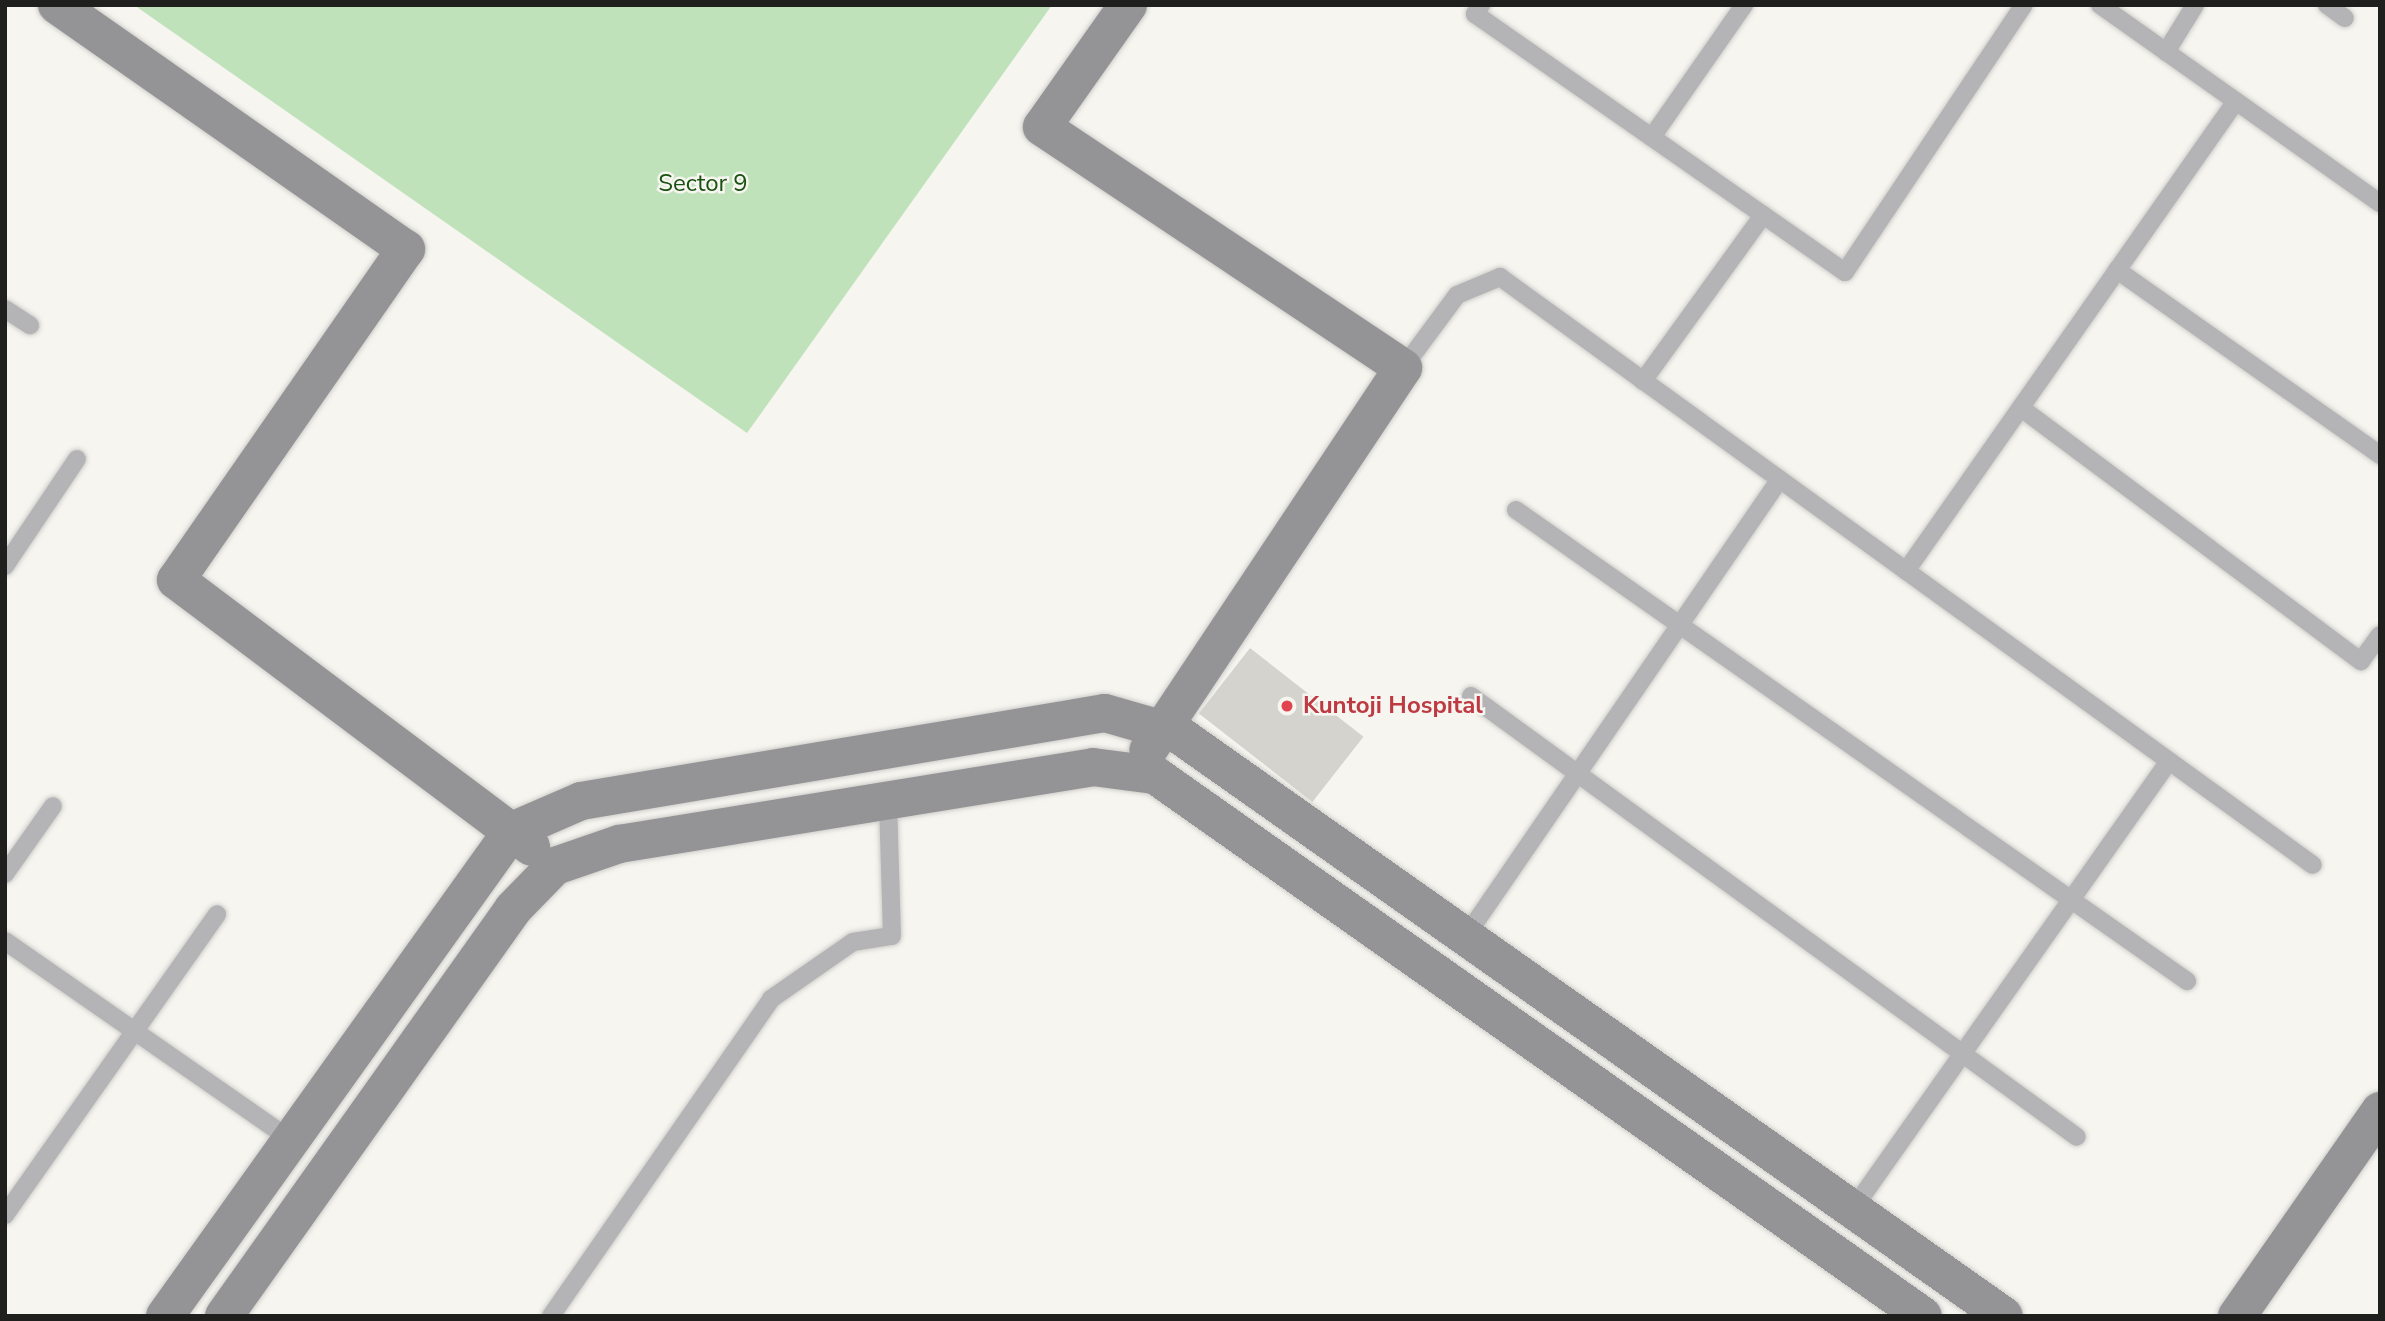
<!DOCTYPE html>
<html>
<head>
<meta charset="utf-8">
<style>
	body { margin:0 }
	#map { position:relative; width:2385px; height:1321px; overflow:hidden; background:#f6f5f0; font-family:"Nunito Sans",sans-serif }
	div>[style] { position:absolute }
	.green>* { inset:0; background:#c0e2ba }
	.building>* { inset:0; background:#d4d3ce; transform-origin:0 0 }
	.roads { filter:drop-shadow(0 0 2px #cfceca) drop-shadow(0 0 2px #cfceca) }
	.lane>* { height:18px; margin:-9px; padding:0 9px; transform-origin:9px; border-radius:9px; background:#b4b4b6 }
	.secondary>* { height:38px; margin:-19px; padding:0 19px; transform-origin:19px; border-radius:19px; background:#949497 }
	.dots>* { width:19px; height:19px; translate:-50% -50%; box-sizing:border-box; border:4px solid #f6f5f0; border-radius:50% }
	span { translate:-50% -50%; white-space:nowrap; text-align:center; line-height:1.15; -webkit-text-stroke:5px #f6f5f0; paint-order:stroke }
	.park-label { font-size:24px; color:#195210 }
	.health-label { font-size:24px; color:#be3a42; font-weight:700 }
	.left { translate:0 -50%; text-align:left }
	.frame { position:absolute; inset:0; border:7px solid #1f1f1d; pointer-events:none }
</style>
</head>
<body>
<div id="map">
	<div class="green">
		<div style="clip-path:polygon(134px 5px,1052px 5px,747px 433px)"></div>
	</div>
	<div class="building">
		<div style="left:1250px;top:648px;width:144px;height:83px;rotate:38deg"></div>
	</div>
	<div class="roads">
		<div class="lane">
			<div style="left:1481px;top:5px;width:11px;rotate:124deg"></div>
			<div style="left:1475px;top:14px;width:451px;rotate:34.9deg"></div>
			<div style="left:1845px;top:272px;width:321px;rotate:-56.2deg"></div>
			<div style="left:2100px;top:5px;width:343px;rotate:35.3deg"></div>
			<div style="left:2327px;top:5px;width:22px;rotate:36deg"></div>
			<div style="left:2166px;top:52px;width:55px;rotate:-58.3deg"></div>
			<div style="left:1652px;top:137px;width:161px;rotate:-55.1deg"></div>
			<div style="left:2117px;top:270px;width:322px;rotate:35.1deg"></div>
			<div style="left:5px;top:309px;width:30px;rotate:33deg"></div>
			<div style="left:1403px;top:368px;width:91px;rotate:-53.5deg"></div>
			<div style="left:1457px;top:295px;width:47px;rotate:-22.7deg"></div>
			<div style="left:1500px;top:277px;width:1003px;rotate:35.88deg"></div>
			<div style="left:1643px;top:381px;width:205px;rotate:-54.1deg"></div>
			<div style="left:2021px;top:408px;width:424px;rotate:36.7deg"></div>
			<div style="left:2361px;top:661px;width:32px;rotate:-54deg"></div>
			<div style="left:1516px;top:510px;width:820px;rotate:35.07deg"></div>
			<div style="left:5px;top:566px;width:129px;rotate:-56.1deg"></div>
			<div style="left:1906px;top:571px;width:574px;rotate:-54.93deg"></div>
			<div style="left:1471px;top:696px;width:749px;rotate:36.04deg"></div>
			<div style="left:5px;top:874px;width:83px;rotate:-54.8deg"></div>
			<div style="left:1466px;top:936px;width:554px;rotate:-55.51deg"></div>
			<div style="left:5px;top:941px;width:347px;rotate:34.8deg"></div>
			<div style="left:1853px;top:1209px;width:548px;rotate:-54.8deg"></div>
			<div style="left:5px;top:1215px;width:368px;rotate:-54.8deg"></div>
			<div style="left:551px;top:1316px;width:386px;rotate:-55.2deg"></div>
			<div style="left:771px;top:999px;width:100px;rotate:-34.8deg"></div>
			<div style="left:853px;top:942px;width:39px;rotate:-9deg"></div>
			<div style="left:892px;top:936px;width:136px;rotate:-91.7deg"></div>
		</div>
		<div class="secondary">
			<div style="left:57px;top:5px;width:426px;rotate:35deg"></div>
			<div style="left:406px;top:249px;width:403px;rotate:124.8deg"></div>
			<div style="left:176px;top:580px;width:444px;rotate:36.9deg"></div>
			<div style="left:1128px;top:5px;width:149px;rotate:125.2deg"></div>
			<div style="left:1042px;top:127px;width:434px;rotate:33.7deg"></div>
			<div style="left:1403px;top:368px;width:459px;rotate:123.7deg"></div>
			<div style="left:165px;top:1316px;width:596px;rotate:-54.42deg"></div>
			<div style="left:512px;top:831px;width:75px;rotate:-23.5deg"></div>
			<div style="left:581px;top:801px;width:531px;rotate:-9.53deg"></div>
			<div style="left:1105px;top:713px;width:76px;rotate:16deg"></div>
			<div style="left:1178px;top:734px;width:1010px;rotate:35.17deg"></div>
			<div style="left:224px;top:1316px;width:499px;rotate:-54.6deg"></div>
			<div style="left:513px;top:909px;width:60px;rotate:-45.7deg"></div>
			<div style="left:555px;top:866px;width:68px;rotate:-19deg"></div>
			<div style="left:619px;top:844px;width:480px;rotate:-9.2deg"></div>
			<div style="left:1093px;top:767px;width:63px;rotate:7.4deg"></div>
			<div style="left:1155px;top:775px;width:939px;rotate:35.16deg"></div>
			<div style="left:2237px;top:1316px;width:250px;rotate:-55.1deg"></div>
		</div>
	</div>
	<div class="dots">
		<div style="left:1287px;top:706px;background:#e0444e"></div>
	</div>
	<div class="park-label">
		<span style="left:703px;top:184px">Sector 9</span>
	</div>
	<div class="health-label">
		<span class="left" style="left:1303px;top:706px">Kuntoji Hospital</span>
	</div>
	<div class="frame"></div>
</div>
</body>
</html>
